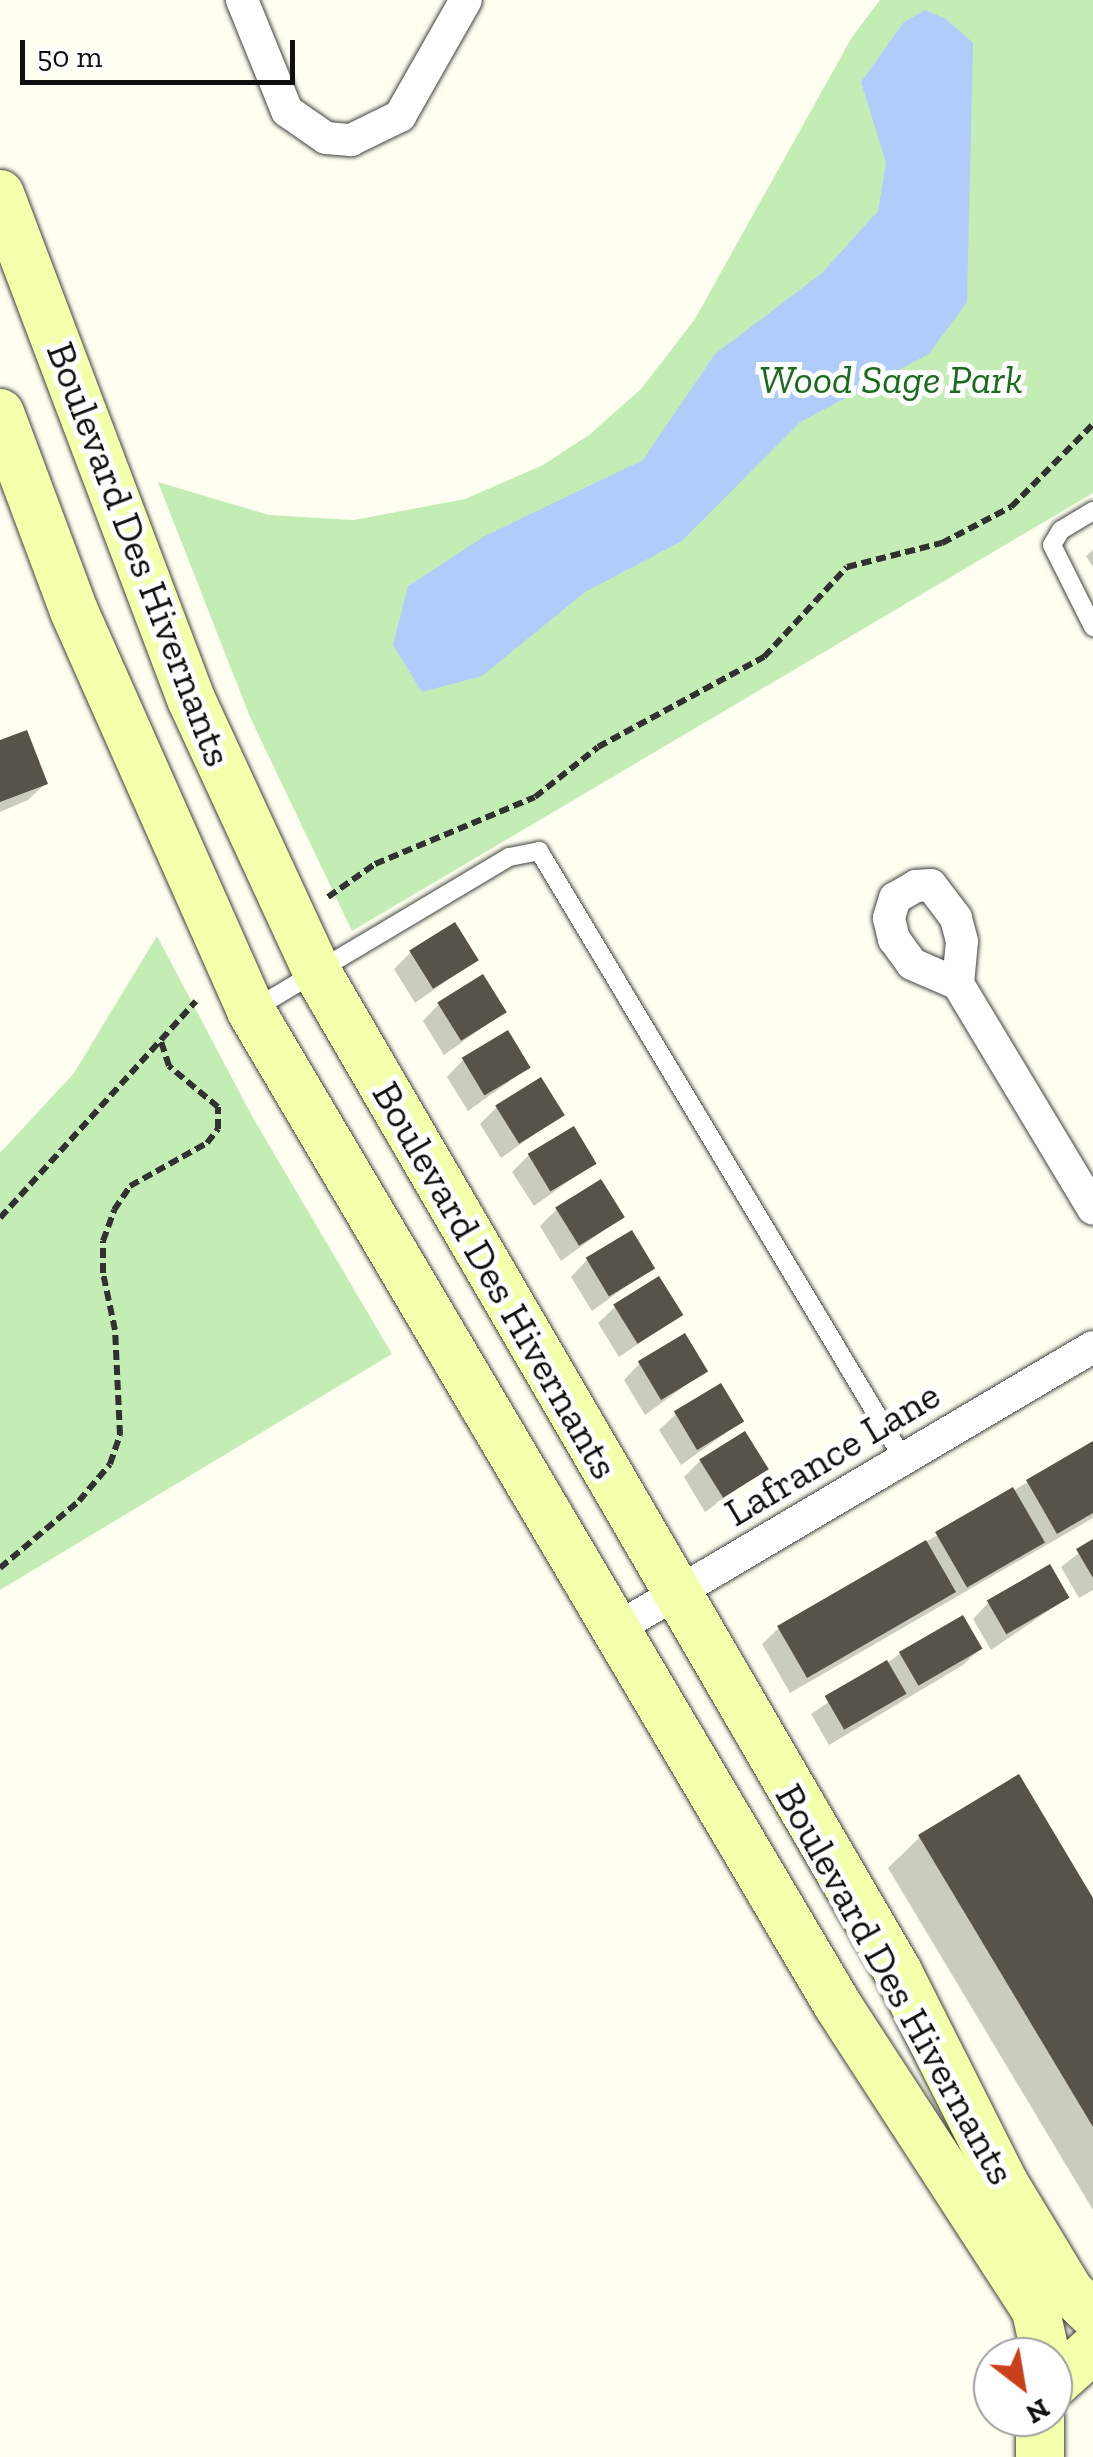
<!DOCTYPE html>
<html>
<head>
<meta charset="utf-8">
<style>
	body { margin:0 }
	#map { position:relative; width:1093px; height:2457px; overflow:hidden; background:#fefff0; font-family:"Zilla Slab",serif }
	div>[style] { position:absolute }
	.green>* { inset:0; background:#c4edb6 }
	.water>* { inset:0; background:#b0ccfb }
	.shadow>* { inset:0; background:#0003 }
	.building>* { inset:0; background:#58534a; transform-origin:0 0 }
	.path>* { height:6px; margin-top:-3px; transform-origin:0; background:repeating-linear-gradient(90deg,#313131 0 10px,transparent 0 15px) }
	.roads { filter:drop-shadow(0 0 2px #424242) drop-shadow(0 0 2px #424242) }
	.lane>* { height:18px; margin:-9px; padding:0 9px; transform-origin:9px; border-radius:9px; background:#fff }
	.street>* { height:32px; margin:-16px; padding:0 16px; transform-origin:16px; border-radius:16px; background:#fff }
	.secondary>* { height:48px; margin:-24px; padding:0 24px; transform-origin:24px; border-radius:24px; background:#f3ffab }
	span { translate:-50% -50%; white-space:nowrap; text-align:center; line-height:1.15; -webkit-text-stroke:10px #fff; paint-order:stroke }
	.park-label { font-size:40px; color:#196c1d; font-style:italic }
	.street-label { font-size:40px; color:#0f0f0f }
	.north { position:absolute; left:973px; top:2337px; width:100px; height:100px; box-sizing:border-box; background:#fff; border:2px solid #9f9f9f; border-radius:50%; rotate:149deg; font-size:28px; font-weight:700; line-height:40px; text-align:center; color:#0f0f0f }
	.north::after { content:''; display:block; margin:auto; width:35px; height:45px; background:#ca401b; clip-path:polygon(50% 0,100% 100%,50% 72%,0 100%) }
	.scale { position:absolute; left:20px; top:40px; width:275px; height:45px; box-sizing:border-box; border:5px solid #0f0f0f; border-top:0; padding-left:12px; font-size:30px; line-height:35px; white-space:nowrap; color:#0f0f0f; -webkit-text-stroke:8px #fff; paint-order:stroke }
</style>
</head>
<body>
<div id="map">
	<div class="green">
		<div style="clip-path:polygon(880px 0,1093px 0,1093px 493px,352px 931px,250px 717px,158px 482px,269px 515px,354px 520px,465px 499px,543px 465px,589px 435px,641px 389px,695px 319px,852px 37px)"></div>
		<div style="clip-path:polygon(157px 936px,252px 1116px,392px 1354px,0 1590px,0 1153px,74px 1073px)"></div>
	</div>
	<div class="water">
		<div style="clip-path:polygon(925px 10px,946px 19px,973px 43px,967px 302px,929px 354px,800px 422px,682px 541px,585px 592px,482px 676px,422px 692px,393px 645px,408px 586px,485px 536px,643px 460px,715px 354px,822px 273px,878px 211px,886px 163px,861px 82px,904px 22px)"></div>
	</div>
	<div class="shadow">
		<div style="clip-path:polygon(1093px 550px,1093px 567px,1086px 556px)"></div>
		<div style="clip-path:polygon(0 743px,45px 784px,28px 800px,0 812px)"></div>
		<div style="clip-path:polygon(411px 952px,476px 960px,415px 1003px,394px 969px)"></div>
		<div style="clip-path:polygon(439px 1004px,504px 1012px,444px 1055px,423px 1021px)"></div>
		<div style="clip-path:polygon(463px 1060px,528px 1068px,468px 1111px,447px 1077px)"></div>
		<div style="clip-path:polygon(497px 1107px,562px 1115px,501px 1158px,480px 1124px)"></div>
		<div style="clip-path:polygon(529px 1155px,594px 1163px,534px 1206px,512px 1172px)"></div>
		<div style="clip-path:polygon(557px 1209px,622px 1217px,561px 1261px,540px 1226px)"></div>
		<div style="clip-path:polygon(587px 1260px,652px 1268px,592px 1311px,571px 1277px)"></div>
		<div style="clip-path:polygon(615px 1307px,680px 1315px,619px 1357px,598px 1323px)"></div>
		<div style="clip-path:polygon(640px 1363px,705px 1371px,645px 1415px,624px 1380px)"></div>
		<div style="clip-path:polygon(676px 1414px,741px 1422px,681px 1465px,659px 1430px)"></div>
		<div style="clip-path:polygon(1093px 1444px,1093px 1518px,790px 1693px,762px 1644px,779px 1628px)"></div>
		<div style="clip-path:polygon(700px 1461px,765px 1469px,705px 1512px,684px 1477px)"></div>
		<div style="clip-path:polygon(1093px 1542px,1093px 1590px,1079px 1598px,1061px 1567px)"></div>
		<div style="clip-path:polygon(1067px 1598px,991px 1650px,973px 1619px,989px 1602px)"></div>
		<div style="clip-path:polygon(980px 1649px,963px 1665px,829px 1745px,811px 1714px,900px 1654px)"></div>
		<div style="clip-path:polygon(920px 1837px,1093px 1902px,1093px 2210px,888px 1868px)"></div>
	</div>
	<div class="building">
		<div style="clip-path:polygon(27px 730px,48px 784px,0 802px,0 740px)"></div>
		<div style="left:455px;top:922px;width:45px;height:54px;rotate:58deg"></div>
		<div style="left:483px;top:974px;width:45px;height:54px;rotate:58deg"></div>
		<div style="left:508px;top:1030px;width:44px;height:54px;rotate:59deg"></div>
		<div style="left:541px;top:1077px;width:45px;height:54px;rotate:58deg"></div>
		<div style="left:574px;top:1126px;width:44px;height:54px;rotate:59deg"></div>
		<div style="left:601px;top:1179px;width:45px;height:54px;rotate:58deg"></div>
		<div style="left:632px;top:1230px;width:45px;height:54px;rotate:59deg"></div>
		<div style="left:659px;top:1276px;width:46px;height:54px;rotate:58deg"></div>
		<div style="left:685px;top:1333px;width:45px;height:55px;rotate:59deg"></div>
		<div style="left:721px;top:1383px;width:45px;height:55px;rotate:59deg"></div>
		<div style="left:745px;top:1431px;width:45px;height:54px;rotate:58deg"></div>
		<div style="clip-path:polygon(1093px 1441px,1093px 1513px,1057px 1534px,1026px 1480px)"></div>
		<div style="left:1013px;top:1487px;width:64px;height:90px;rotate:60deg"></div>
		<div style="clip-path:polygon(1093px 1539px,1093px 1578px,1076px 1549px)"></div>
		<div style="left:926px;top:1540px;width:60px;height:172px;rotate:60deg"></div>
		<div style="left:1050px;top:1564px;width:39px;height:73px;rotate:60deg"></div>
		<div style="left:963px;top:1615px;width:39px;height:74px;rotate:60deg"></div>
		<div style="left:887px;top:1660px;width:39px;height:72px;rotate:60deg"></div>
		<div style="clip-path:polygon(1019px 1774px,1093px 1898px,1093px 2127px,918px 1835px)"></div>
	</div>
	<div class="path">
		<div style="left:328px;top:897px;width:57px;rotate:-35.1deg"></div>
		<div style="left:375px;top:864px;width:173px;rotate:-22.7deg"></div>
		<div style="left:535px;top:797px;width:80px;rotate:-38.4deg"></div>
		<div style="left:598px;top:747px;width:189px;rotate:-28.5deg"></div>
		<div style="left:764px;top:657px;width:122px;rotate:-47.3deg"></div>
		<div style="left:847px;top:567px;width:98px;rotate:-14.2deg"></div>
		<div style="left:942px;top:543px;width:78px;rotate:-27.6deg"></div>
		<div style="left:1011px;top:507px;width:117px;rotate:-45.3deg"></div>
		<div style="left:0;top:1218px;width:292px;rotate:-47.9deg"></div>
		<div style="left:0;top:1568px;width:104px;rotate:-40.3deg"></div>
		<div style="left:79px;top:1501px;width:48px;rotate:-50deg"></div>
		<div style="left:110px;top:1464px;width:31px;rotate:-71deg"></div>
		<div style="left:120px;top:1435px;width:105px;rotate:-92.7deg"></div>
		<div style="left:115px;top:1330px;width:58px;rotate:-101.9deg"></div>
		<div style="left:103px;top:1273px;width:32px;rotate:-90deg"></div>
		<div style="left:103px;top:1241px;width:33px;rotate:-70deg"></div>
		<div style="left:114px;top:1210px;width:29px;rotate:-56deg"></div>
		<div style="left:130px;top:1186px;width:88px;rotate:-29.2deg"></div>
		<div style="left:207px;top:1143px;width:18px;rotate:-52deg"></div>
		<div style="left:218px;top:1129px;width:22px;rotate:-90deg"></div>
		<div style="left:218px;top:1107px;width:64px;rotate:-140.1deg"></div>
		<div style="left:169px;top:1066px;width:29px;rotate:-108deg"></div>
	</div>
	<div class="roads">
		<div class="lane">
			<div style="left:1093px;top:511px;width:37px;rotate:149deg"></div>
			<div style="left:1061px;top:530px;width:17px;rotate:121deg"></div>
			<div style="left:1052px;top:545px;width:92px;rotate:63.4deg"></div>
			<div style="left:254px;top:1009px;width:297px;rotate:-30.8deg"></div>
			<div style="left:509px;top:857px;width:31px;rotate:-11deg"></div>
			<div style="left:539px;top:851px;width:710px;rotate:59.06deg"></div>
		</div>
		<div class="street">
			<div style="left:242px;top:0;width:120px;rotate:67.9deg"></div>
			<div style="left:287px;top:111px;width:47px;rotate:34.7deg"></div>
			<div style="left:326px;top:138px;width:25px;rotate:5deg"></div>
			<div style="left:351px;top:140px;width:55px;rotate:-26.1deg"></div>
			<div style="left:400px;top:116px;width:133px;rotate:-60.4deg"></div>
			<div style="left:958px;top:984px;width:43px;rotate:-84.7deg"></div>
			<div style="left:962px;top:941px;width:24px;rotate:-105deg"></div>
			<div style="left:956px;top:918px;width:41px;rotate:-127.1deg"></div>
			<div style="left:931px;top:885px;width:15px;rotate:176deg"></div>
			<div style="left:916px;top:886px;width:24px;rotate:150deg"></div>
			<div style="left:895px;top:898px;width:21px;rotate:107deg"></div>
			<div style="left:889px;top:918px;width:22px;rotate:77deg"></div>
			<div style="left:894px;top:939px;width:31px;rotate:54deg"></div>
			<div style="left:912px;top:964px;width:50px;rotate:23.5deg"></div>
			<div style="left:958px;top:984px;width:262px;rotate:59deg"></div>
			<div style="left:614px;top:1630px;width:556px;rotate:-30.58deg"></div>
		</div>
		<div class="secondary">
			<div style="left:0;top:194px;width:540px;rotate:69.28deg"></div>
			<div style="left:191px;top:699px;width:301px;rotate:65.2deg"></div>
			<div style="left:317px;top:972px;width:1157px;rotate:59.84deg"></div>
			<div style="left:898px;top:1972px;width:236px;rotate:63.3deg"></div>
			<div style="left:1004px;top:2183px;width:127px;rotate:58.8deg"></div>
			<div style="left:1070px;top:2292px;width:32px;rotate:44deg"></div>
			<div style="left:0;top:413px;width:211px;rotate:69.5deg"></div>
			<div style="left:74px;top:611px;width:437px;rotate:66.1deg"></div>
			<div style="left:251px;top:1011px;width:1153px;rotate:59.45deg"></div>
			<div style="left:837px;top:2004px;width:366px;rotate:57deg"></div>
			<div style="left:1036px;top:2311px;width:47px;rotate:77.7deg"></div>
			<div style="left:1053px;top:2385px;width:54px;rotate:-42deg"></div>
			<div style="left:1040px;top:2417px;width:40px;rotate:90deg"></div>
		</div>
	</div>
	<div class="park-label">
		<span style="left:891px;top:379px">Wood Sage Park</span>
	</div>
	<div class="street-label">
		<span style="left:140px;top:554px;rotate:69deg">Boulevard Des Hivernants</span>
		<span style="left:496px;top:1280px;rotate:60deg">Boulevard Des Hivernants</span>
		<span style="left:832px;top:1453px;rotate:-31deg">Lafrance Lane</span>
		<span style="left:896px;top:1984px;rotate:61deg">Boulevard Des Hivernants</span>
	</div>
	<div class="north">N</div>
	<div class="scale">50 m</div>
</div>
</body>
</html>
